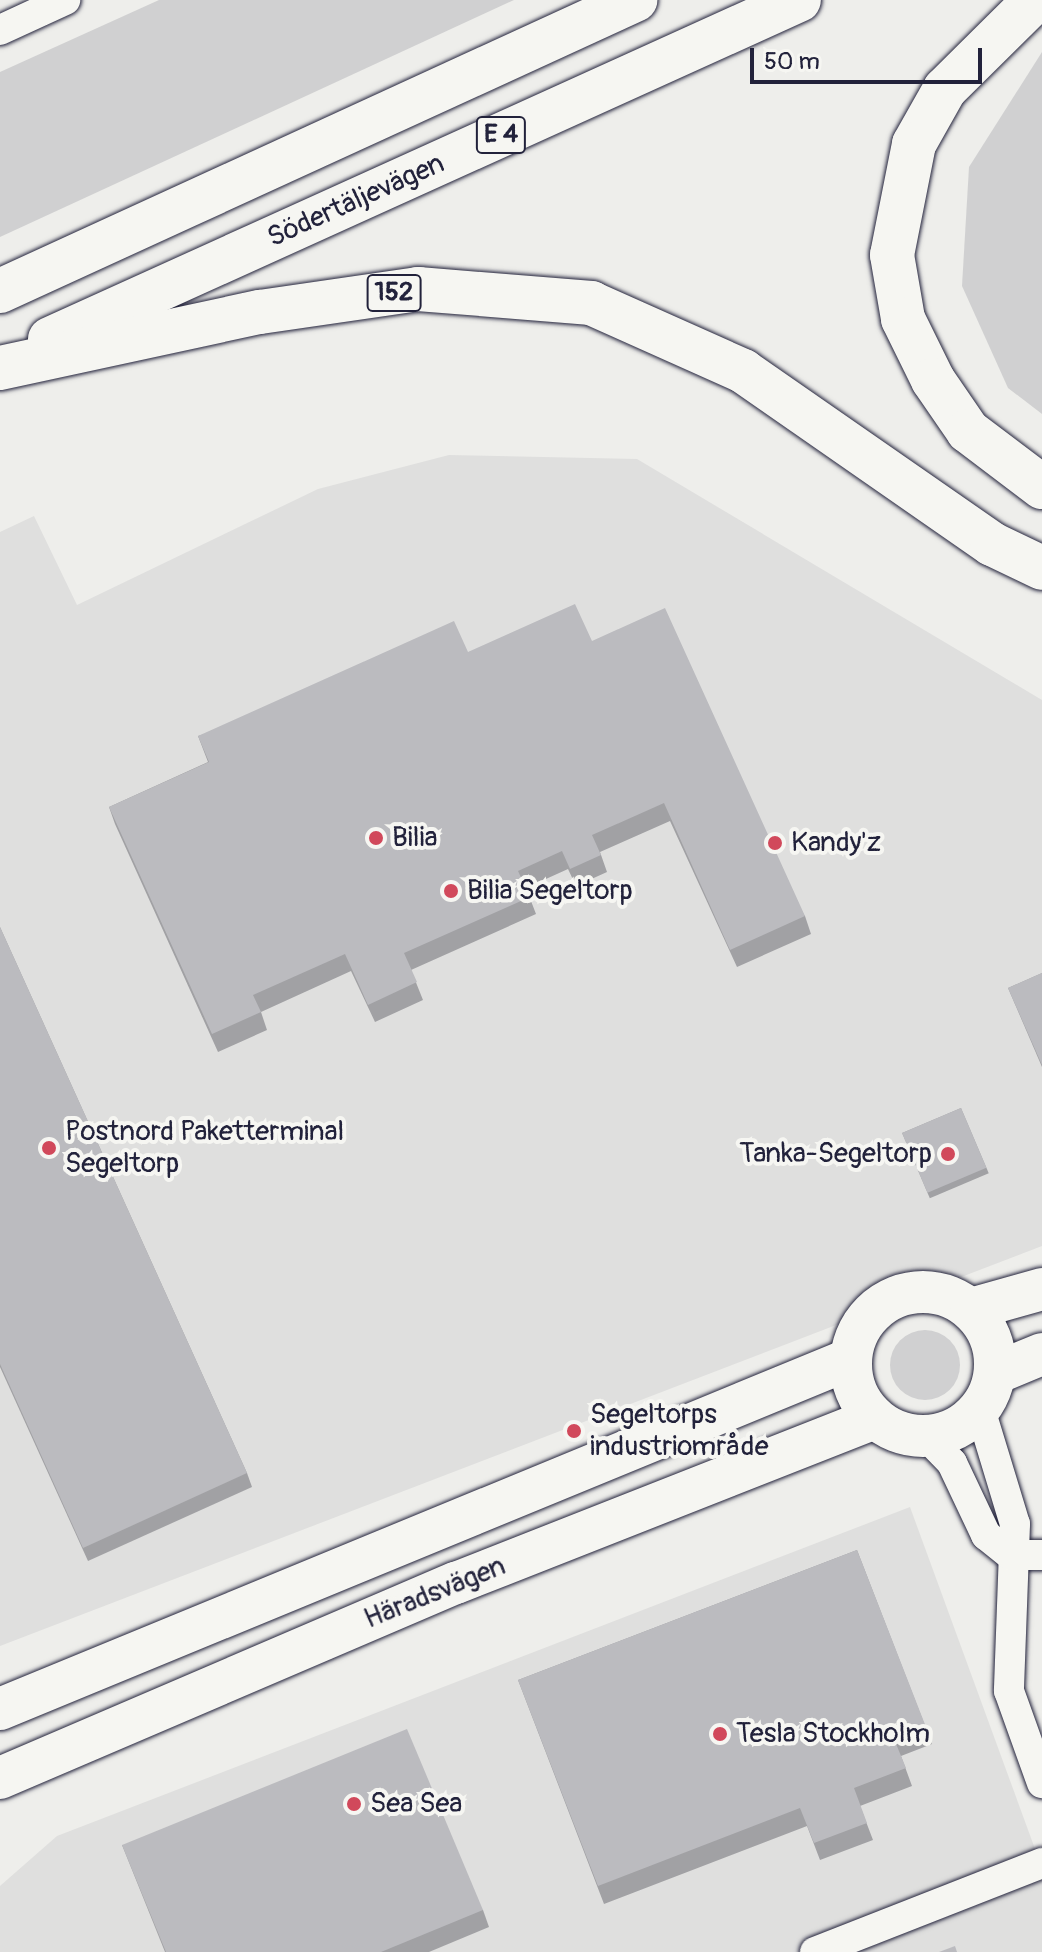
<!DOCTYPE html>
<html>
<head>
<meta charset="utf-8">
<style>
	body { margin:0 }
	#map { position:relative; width:1042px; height:1952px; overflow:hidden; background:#eeeeeb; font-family:Pangolin,sans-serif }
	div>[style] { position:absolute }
	.built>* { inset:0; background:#dfdfde }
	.green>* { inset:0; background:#d0d0d1 }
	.round { border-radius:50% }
	.roads { filter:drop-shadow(0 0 2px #22223b) drop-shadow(0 0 2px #22223b) }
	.street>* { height:30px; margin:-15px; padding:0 15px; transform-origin:15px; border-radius:15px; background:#f6f6f2 }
	.secondary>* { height:42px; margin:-21px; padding:0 21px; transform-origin:21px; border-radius:21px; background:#f6f6f2 }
	.secondary>.ring { margin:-21px; padding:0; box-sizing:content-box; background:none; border:42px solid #f6f6f2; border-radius:50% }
	.highway>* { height:44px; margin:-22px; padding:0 22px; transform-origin:22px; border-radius:22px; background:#f6f6f2 }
	.wall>* { inset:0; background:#a1a1a4; transform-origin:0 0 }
	.building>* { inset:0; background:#bbbbbf; transform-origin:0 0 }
	.dots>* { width:22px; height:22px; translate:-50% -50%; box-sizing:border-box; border:4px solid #f6f6f2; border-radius:50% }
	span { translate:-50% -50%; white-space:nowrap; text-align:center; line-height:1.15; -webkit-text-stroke:8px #f6f6f2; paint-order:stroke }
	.shield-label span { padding:2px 6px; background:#f6f6f2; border:2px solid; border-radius:6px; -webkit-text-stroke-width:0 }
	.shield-label { font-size:26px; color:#22223b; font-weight:700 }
	.street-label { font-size:28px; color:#22223b }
	.poi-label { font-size:28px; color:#22223b }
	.left { translate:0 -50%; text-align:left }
	.right { translate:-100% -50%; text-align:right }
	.scale { position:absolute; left:750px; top:48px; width:232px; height:36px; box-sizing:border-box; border:4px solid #22223b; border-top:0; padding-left:10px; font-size:24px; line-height:28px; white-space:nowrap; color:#22223b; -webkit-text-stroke:6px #f6f6f2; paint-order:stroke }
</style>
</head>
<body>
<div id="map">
	<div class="built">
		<div style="clip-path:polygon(449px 455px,637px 459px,1042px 700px,1042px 1246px,0 1646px,0 532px,34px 516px,77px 605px,318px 489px)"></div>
		<div style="clip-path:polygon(910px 1507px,1042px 1868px,1042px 1952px,0 1952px,0 1886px,57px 1836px)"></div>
	</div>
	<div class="green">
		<div style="clip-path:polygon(159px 0,514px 0,0 237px,0 72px)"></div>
		<div style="clip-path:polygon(1042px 52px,1042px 414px,1008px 388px,962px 286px,969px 167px)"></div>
		<div class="round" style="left:890px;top:1330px;width:70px;height:70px"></div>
	</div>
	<div class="roads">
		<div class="street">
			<div style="left:0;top:30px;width:72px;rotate:-24.8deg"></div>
			<div style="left:980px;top:1409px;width:120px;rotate:73.1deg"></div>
			<div style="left:1015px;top:1524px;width:167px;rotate:92.1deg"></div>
			<div style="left:1009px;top:1691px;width:98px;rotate:70.3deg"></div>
			<div style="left:927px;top:1437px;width:36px;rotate:46deg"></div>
			<div style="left:952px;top:1463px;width:80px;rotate:64.7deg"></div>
			<div style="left:986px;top:1535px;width:32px;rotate:39deg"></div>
			<div style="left:1011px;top:1555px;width:31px"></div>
			<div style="left:815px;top:1952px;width:244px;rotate:-21.4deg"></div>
		</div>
		<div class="secondary">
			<div class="ring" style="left:851px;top:1292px;width:102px;height:102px"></div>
			<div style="left:971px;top:1309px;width:74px;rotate:-15.7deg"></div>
			<div style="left:996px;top:1373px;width:50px;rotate:-22.4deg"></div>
			<div style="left:0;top:1709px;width:919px;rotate:-22.38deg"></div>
			<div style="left:0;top:1778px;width:496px;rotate:-23.2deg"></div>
			<div style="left:456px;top:1583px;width:449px;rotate:-21.5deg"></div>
		</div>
		<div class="highway">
			<div style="left:1035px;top:0;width:127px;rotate:135.3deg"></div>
			<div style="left:945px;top:89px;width:63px;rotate:119.4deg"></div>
			<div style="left:914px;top:144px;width:113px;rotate:101.2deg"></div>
			<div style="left:892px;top:255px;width:65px;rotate:80.2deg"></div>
			<div style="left:903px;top:319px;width:68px;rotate:63.8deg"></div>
			<div style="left:933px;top:380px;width:62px;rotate:55.5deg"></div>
			<div style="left:968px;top:431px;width:93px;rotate:37.1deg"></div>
			<div style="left:0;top:291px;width:699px;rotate:-24.62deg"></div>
			<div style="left:50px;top:339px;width:822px;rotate:-24.35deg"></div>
			<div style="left:0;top:368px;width:266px;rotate:-12.2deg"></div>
			<div style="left:260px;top:312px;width:160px;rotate:-8.3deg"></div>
			<div style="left:418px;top:289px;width:174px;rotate:4.6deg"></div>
			<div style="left:591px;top:303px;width:167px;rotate:24.1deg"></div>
			<div style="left:743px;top:371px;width:303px;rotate:34.8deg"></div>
			<div style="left:992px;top:544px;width:55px;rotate:25.6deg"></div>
		</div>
	</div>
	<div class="wall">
		<div style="clip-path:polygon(592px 641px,805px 916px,811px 934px,737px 967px,670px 821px,600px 852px,607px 872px,576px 886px,568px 869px,526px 888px,536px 914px,411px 970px,423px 1000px,375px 1022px,351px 971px,261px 1012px,267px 1030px,218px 1052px,115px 824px,109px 807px,208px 762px,198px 736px,468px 652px)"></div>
		<div style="clip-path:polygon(0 927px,247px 1473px,252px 1487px,88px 1561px,0 1367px)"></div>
		<div style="clip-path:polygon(1042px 973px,1042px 1067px,1008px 988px)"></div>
		<div style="left:961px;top:1108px;width:71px;height:64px;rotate:67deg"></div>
		<div style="clip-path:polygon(857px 1550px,932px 1744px,901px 1756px,912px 1786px,860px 1806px,873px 1840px,820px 1860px,807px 1826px,604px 1904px,518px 1680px)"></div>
		<div style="clip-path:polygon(122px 1845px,483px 1910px,489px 1927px,429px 1952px,165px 1952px)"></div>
	</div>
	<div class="building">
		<div style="clip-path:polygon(575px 604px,592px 641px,665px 608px,805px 916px,730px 950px,664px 803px,592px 835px,601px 855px,570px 869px,562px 851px,518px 871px,530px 897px,404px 953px,417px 982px,368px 1005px,345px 954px,253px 995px,261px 1012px,212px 1034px,109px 807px,209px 762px,198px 736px,454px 621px,468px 652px)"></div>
		<div style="clip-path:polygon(0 927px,247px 1473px,83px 1548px,0 1364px)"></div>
		<div style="clip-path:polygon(1042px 973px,1042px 1065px,1008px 988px)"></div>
		<div style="left:961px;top:1108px;width:65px;height:64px;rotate:67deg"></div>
		<div style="clip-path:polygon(857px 1550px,926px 1727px,894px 1739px,906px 1768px,854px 1788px,867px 1823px,814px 1843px,800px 1808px,598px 1886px,518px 1680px)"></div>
		<div style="clip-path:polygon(407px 1729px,483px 1910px,381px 1952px,166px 1952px,122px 1845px)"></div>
		<div style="clip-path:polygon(955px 1946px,957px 1952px,939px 1952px)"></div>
	</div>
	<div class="dots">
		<div style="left:376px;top:838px;background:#d1495b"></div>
		<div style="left:775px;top:843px;background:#d1495b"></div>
		<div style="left:451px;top:891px;background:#d1495b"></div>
		<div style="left:49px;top:1148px;background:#d1495b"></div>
		<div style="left:948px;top:1154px;background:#d1495b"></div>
		<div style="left:574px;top:1431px;background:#d1495b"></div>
		<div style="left:720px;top:1734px;background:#d1495b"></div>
		<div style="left:354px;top:1804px;background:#d1495b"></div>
	</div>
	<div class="shield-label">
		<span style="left:501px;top:135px">E 4</span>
		<span style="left:394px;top:293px">152</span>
	</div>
	<div class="street-label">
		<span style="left:356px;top:201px;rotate:-24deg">Södertäljevägen</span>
		<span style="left:435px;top:1593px;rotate:-22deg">Häradsvägen</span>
	</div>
	<div class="poi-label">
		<span class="left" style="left:392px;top:838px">Bilia</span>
		<span class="left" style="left:791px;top:843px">Kandy'z</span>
		<span class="left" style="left:467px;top:891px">Bilia Segeltorp</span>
		<span class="left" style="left:65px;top:1148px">Postnord Paketterminal<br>Segeltorp</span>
		<span class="right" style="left:932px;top:1154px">Tanka-Segeltorp</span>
		<span class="left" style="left:590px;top:1431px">Segeltorps<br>industriområde</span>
		<span class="left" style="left:736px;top:1734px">Tesla Stockholm</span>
		<span class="left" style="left:370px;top:1804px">Sea Sea</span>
	</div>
	<div class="scale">50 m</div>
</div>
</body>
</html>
